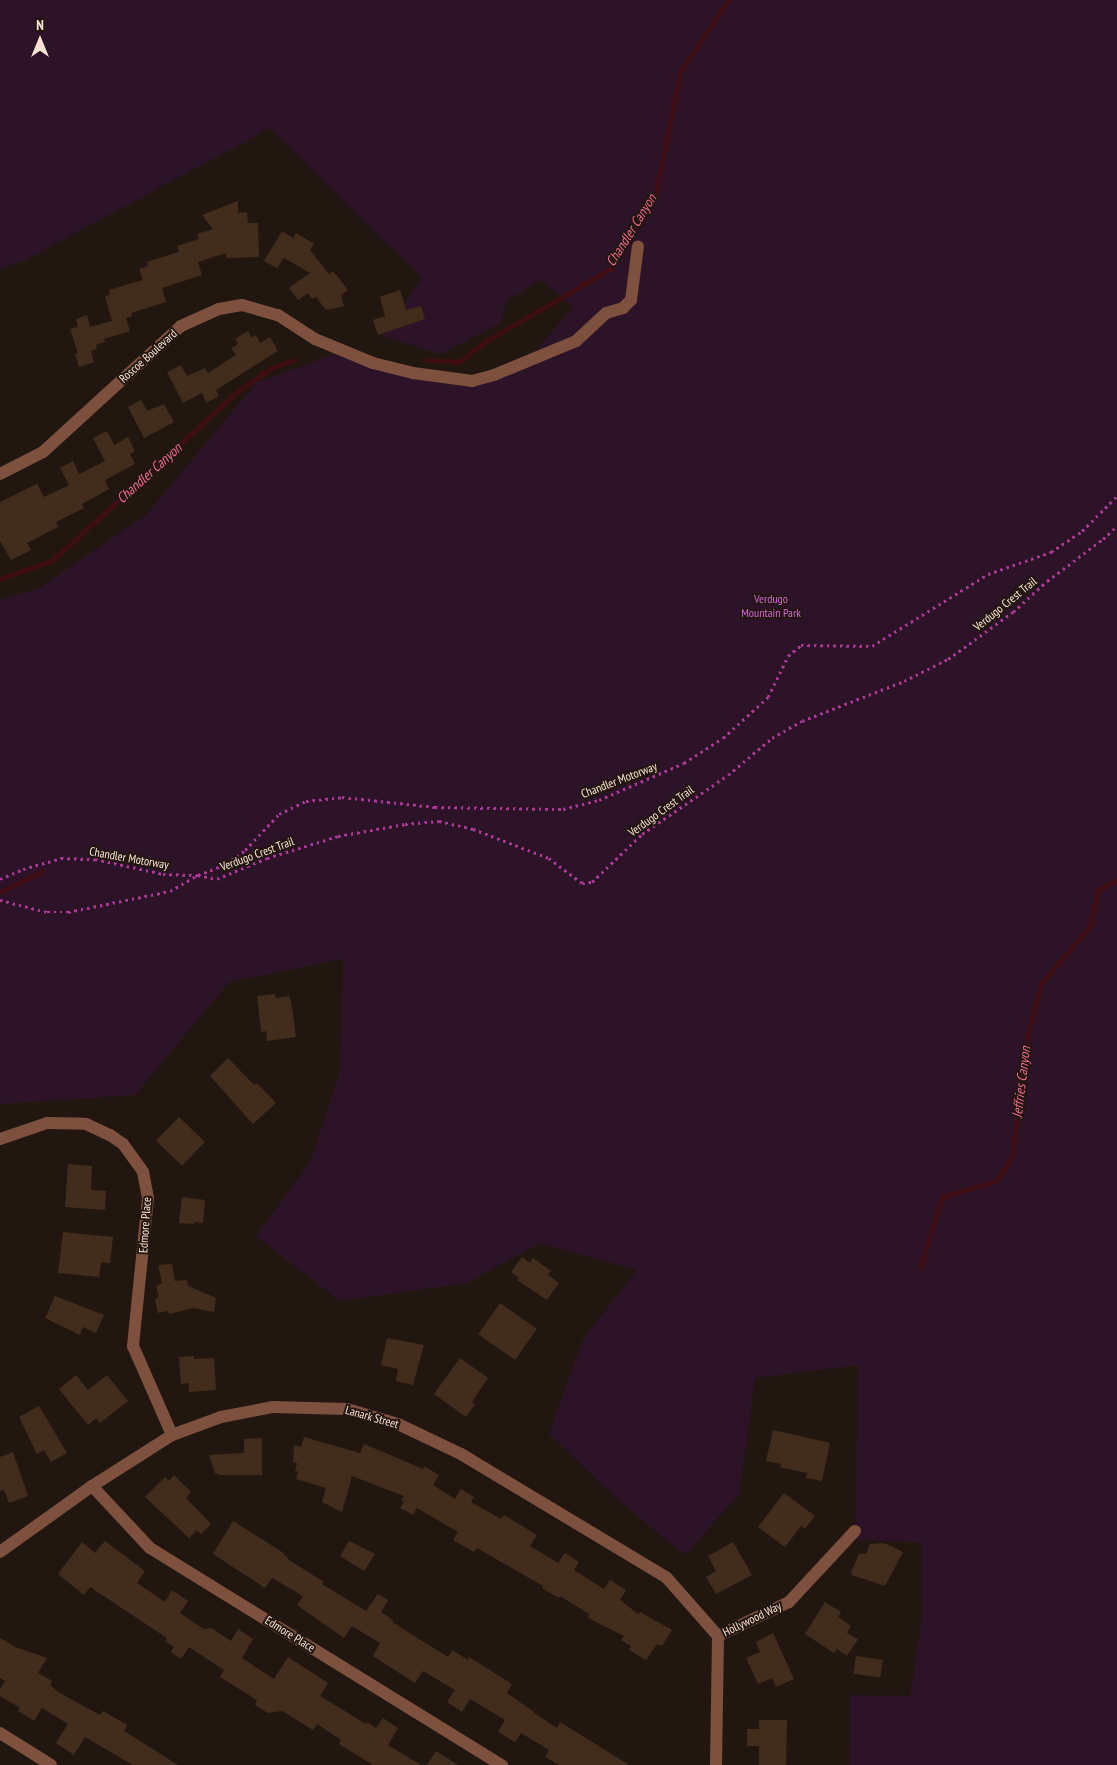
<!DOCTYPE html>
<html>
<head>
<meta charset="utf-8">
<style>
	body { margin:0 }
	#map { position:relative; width:1117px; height:1765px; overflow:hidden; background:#221710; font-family:"PT Sans Narrow",sans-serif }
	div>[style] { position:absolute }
	.green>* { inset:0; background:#2c1327 }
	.stream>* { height:4.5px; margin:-2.25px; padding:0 2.25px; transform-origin:2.25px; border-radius:2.25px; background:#3e0e14 }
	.building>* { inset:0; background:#422d1d; transform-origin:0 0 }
	.path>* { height:2.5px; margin-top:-1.25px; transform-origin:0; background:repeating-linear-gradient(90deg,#ac3897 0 2.5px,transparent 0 6.5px) }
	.minor>* { height:12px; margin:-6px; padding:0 6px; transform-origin:6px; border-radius:6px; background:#7e503e }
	span { translate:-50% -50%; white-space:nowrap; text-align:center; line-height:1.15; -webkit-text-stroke:4px #221710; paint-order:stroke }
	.street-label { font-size:12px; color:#fce2d4 }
	.park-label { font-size:12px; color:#d566d6 }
	.water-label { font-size:14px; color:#f46b93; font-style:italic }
	.north { position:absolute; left:15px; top:15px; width:50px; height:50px; -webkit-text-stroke:4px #221710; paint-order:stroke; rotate:0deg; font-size:14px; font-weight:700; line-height:20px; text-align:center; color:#fce2d4 }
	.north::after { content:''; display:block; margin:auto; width:18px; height:22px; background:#fce2d4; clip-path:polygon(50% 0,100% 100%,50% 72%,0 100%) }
</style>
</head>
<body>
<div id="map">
	<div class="green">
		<div style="clip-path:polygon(0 0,1117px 0,1117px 1765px,849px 1765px,850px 1695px,910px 1696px,922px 1617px,921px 1542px,855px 1540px,858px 1365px,755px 1378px,739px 1494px,685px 1555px,624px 1505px,549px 1434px,583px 1339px,637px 1270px,540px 1243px,466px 1283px,340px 1301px,256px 1236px,311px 1161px,340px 1071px,343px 959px,229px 982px,135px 1095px,0 1104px,0 600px,38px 589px,146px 515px,256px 383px,335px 354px,448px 385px,464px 384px,524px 365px,573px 307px,541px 280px,507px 300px,500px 323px,441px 354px,383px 336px,422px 278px,270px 128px,25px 260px,0 269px)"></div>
	</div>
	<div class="stream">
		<div style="left:426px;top:360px;width:33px;rotate:3deg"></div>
		<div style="left:459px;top:362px;width:31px;rotate:-38deg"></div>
		<div style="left:483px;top:343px;width:147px;rotate:-30.2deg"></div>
		<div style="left:610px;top:269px;width:90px;rotate:-59.1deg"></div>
		<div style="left:656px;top:192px;width:122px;rotate:-78.7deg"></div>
		<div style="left:680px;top:72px;width:87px;rotate:-56.3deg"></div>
		<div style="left:0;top:579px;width:56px;rotate:-19.7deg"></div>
		<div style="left:53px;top:560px;width:249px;rotate:-42.4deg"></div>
		<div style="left:237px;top:392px;width:42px;rotate:-35.2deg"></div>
		<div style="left:271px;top:368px;width:24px;rotate:-19deg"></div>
		<div style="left:0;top:892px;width:46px;rotate:-26deg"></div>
		<div style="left:920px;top:1268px;width:74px;rotate:-72.8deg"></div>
		<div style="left:942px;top:1197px;width:56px;rotate:-16.5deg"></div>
		<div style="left:996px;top:1181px;width:29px;rotate:-56deg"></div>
		<div style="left:1012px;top:1157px;width:125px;rotate:-82.6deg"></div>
		<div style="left:1028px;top:1033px;width:51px;rotate:-75.1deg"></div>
		<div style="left:1041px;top:984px;width:76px;rotate:-49.8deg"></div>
		<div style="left:1090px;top:926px;width:37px;rotate:-77deg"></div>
		<div style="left:1098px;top:890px;width:21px;rotate:-28deg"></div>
	</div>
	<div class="building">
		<div style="clip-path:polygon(238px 201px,238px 213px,247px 212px,248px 223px,258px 223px,259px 257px,226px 258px,226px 253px,198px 262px,202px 275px,162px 288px,166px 302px,131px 313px,132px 316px,126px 318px,130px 331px,104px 339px,105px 342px,96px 345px,97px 349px,91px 351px,94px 362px,79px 367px,75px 354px,78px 353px,70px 329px,78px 327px,76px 319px,87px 315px,90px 327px,112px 321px,105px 296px,110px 295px,109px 290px,143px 280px,139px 269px,148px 266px,147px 262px,179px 252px,177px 246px,199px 239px,197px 234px,213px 229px,202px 215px)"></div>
		<div style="clip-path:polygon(282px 231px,293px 238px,296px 233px,314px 244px,310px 250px,329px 274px,333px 271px,348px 290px,341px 295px,344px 306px,326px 310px,316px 297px,312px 299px,308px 293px,298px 300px,289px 288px,310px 273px,284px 258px,277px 268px,264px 261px)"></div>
		<div style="clip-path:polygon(400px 290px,406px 310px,421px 306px,425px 319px,378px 335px,373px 320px,385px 316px,380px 297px)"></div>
		<div style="clip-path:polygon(248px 331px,252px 338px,256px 335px,260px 343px,270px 337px,278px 351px,216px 390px,219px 396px,206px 403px,202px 393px,183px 403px,167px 372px,181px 365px,187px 376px,205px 368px,208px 373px,236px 355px,231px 348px,238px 344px,235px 339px)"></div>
		<div style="clip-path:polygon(141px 400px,147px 411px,164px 404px,174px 422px,144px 438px,128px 407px)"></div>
		<div style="clip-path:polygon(107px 431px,114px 445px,128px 437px,135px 451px,130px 454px,135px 464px,105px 480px,109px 489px,82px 504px,84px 508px,56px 522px,58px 527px,27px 543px,31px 550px,11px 560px,0 541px,0 502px,37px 484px,44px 497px,69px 485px,60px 468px,73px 461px,79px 474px,105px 461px,93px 438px)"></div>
		<div style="clip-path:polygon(275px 994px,276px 998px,289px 996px,291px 1001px,296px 1037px,267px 1041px,266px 1031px,261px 1032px,257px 996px)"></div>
		<div style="clip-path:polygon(228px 1058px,254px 1085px,257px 1083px,276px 1103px,253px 1124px,210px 1076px)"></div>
		<div style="left:179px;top:1117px;width:36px;height:33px;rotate:44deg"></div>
		<div style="clip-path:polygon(68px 1164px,92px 1166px,91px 1190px,106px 1191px,105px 1210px,65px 1207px)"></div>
		<div style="clip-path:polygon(182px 1197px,205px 1200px,203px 1223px,194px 1222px,194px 1224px,179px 1223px)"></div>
		<div style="clip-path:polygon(63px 1232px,113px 1237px,110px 1263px,101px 1262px,99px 1277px,58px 1273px)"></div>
		<div style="clip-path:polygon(522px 1257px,530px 1263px,533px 1258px,551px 1271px,548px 1275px,559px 1283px,547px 1300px,517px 1280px,519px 1278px,511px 1272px)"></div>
		<div style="clip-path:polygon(172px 1264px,175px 1281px,187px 1280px,188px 1286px,216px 1298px,214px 1312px,193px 1308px,169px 1314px,168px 1311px,158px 1313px,155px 1300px,159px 1297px,156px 1286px,162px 1283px,158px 1265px)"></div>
		<div style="clip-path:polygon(55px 1296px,104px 1315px,96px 1333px,83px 1327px,80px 1335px,45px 1318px)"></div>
		<div style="left:500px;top:1303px;width:45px;height:38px;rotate:35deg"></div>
		<div style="clip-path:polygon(387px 1338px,424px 1345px,413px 1385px,396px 1381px,398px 1369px,381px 1365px)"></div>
		<div style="clip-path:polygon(194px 1356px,194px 1359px,214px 1358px,216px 1390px,189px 1392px,189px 1383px,181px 1384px,179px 1357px)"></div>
		<div style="clip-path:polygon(460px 1358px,488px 1378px,472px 1402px,475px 1404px,466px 1417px,434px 1394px)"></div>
		<div style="clip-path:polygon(76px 1375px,88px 1390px,107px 1375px,128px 1401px,100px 1423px,96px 1418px,88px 1425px,59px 1389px)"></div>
		<div style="clip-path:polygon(39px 1406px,67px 1453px,51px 1462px,44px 1450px,37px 1454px,19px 1417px)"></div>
		<div style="clip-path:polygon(773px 1430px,830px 1443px,822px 1481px,806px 1478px,807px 1473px,780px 1467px,781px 1464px,766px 1461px)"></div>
		<div style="clip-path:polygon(304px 1437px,360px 1453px,364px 1444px,423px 1469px,424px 1466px,439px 1475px,433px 1485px,455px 1499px,461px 1489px,474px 1497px,471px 1502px,501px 1519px,504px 1515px,537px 1535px,530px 1546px,558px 1563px,565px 1553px,579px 1562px,574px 1570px,604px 1589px,610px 1580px,626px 1590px,620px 1600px,638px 1614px,640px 1612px,672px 1630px,662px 1646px,657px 1644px,646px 1660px,629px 1650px,631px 1646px,621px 1640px,624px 1636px,588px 1618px,589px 1614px,560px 1596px,559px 1598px,542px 1588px,543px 1586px,477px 1548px,474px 1552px,453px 1540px,458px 1532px,417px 1508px,413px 1515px,400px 1508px,404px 1502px,401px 1500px,404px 1496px,352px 1476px,342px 1512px,322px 1502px,326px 1488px,296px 1479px,298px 1472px,295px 1471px,297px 1463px,293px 1462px,294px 1445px,301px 1447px)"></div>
		<div style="clip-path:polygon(262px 1438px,262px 1475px,220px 1475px,215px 1473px,209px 1455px,244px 1453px,244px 1439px)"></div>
		<div style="clip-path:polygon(13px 1452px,28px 1496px,9px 1503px,4px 1490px,0 1491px,0 1457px)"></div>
		<div style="clip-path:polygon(174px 1475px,191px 1492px,186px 1498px,211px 1524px,201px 1534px,197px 1530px,189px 1538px,145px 1497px,165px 1477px,169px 1481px)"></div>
		<div style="clip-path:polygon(784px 1493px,815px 1516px,805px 1529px,801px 1526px,785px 1547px,758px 1527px)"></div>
		<div style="clip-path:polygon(233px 1521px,282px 1552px,289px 1560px,324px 1582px,322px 1584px,366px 1611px,378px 1594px,388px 1600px,381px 1612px,393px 1620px,392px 1622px,448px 1657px,452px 1650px,468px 1660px,469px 1657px,512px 1684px,507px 1693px,534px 1712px,534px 1713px,557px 1728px,560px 1722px,629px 1765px,559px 1765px,545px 1757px,549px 1750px,521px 1733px,515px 1742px,498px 1732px,505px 1720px,470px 1699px,462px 1712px,447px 1702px,455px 1690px,423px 1671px,415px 1683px,373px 1656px,380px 1643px,352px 1626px,344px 1638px,297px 1605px,303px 1596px,272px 1578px,265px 1588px,213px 1554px)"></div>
		<div style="clip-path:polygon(105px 1541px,145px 1571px,137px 1583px,165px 1602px,172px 1590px,188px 1601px,180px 1613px,204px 1629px,211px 1628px,231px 1641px,238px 1629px,253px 1639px,242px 1658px,274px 1679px,288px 1657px,328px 1683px,320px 1696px,366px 1724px,367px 1722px,376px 1728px,383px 1718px,398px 1728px,388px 1745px,421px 1765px,373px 1765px,339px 1744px,341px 1740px,317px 1724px,313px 1730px,282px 1711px,268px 1713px,255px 1705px,257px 1700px,220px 1677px,224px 1670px,189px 1647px,181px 1659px,171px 1652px,174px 1647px,165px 1641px,167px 1638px,90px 1587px,84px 1595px,58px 1574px,82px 1542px,95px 1553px)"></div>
		<div style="clip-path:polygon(349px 1541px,375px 1554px,364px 1571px,340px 1556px)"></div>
		<div style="clip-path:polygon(733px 1542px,752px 1575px,716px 1594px,706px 1577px,716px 1571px,708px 1556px)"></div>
		<div style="clip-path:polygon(884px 1543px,903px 1552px,885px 1586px,852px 1575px,851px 1572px,859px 1554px,866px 1554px,870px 1544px)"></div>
		<div style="clip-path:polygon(825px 1602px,841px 1612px,838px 1617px,851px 1626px,847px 1633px,858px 1639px,847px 1656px,837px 1649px,834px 1653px,805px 1634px)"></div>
		<div style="clip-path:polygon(773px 1633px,794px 1679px,776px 1687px,772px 1678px,758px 1684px,746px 1658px,760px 1652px,756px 1642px)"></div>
		<div style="clip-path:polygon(0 1638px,15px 1647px,47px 1658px,38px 1673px,52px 1681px,50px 1685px,58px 1692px,100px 1715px,103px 1711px,127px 1725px,124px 1731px,178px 1765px,133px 1765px,85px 1737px,74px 1755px,56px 1743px,68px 1724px,42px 1708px,34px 1721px,18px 1711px,20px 1708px,0 1696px,0 1689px,5px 1681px,0 1678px)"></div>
		<div style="left:856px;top:1656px;width:27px;height:18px;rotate:8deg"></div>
		<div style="clip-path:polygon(759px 1720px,787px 1720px,786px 1765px,759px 1765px,759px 1746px,747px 1746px,747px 1729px,759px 1729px)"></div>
		<div style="clip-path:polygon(436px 1751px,458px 1765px,427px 1765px)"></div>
	</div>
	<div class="path">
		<div style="left:0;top:879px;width:25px;rotate:-23deg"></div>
		<div style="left:23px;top:869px;width:40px;rotate:-16deg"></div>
		<div style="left:61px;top:858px;width:34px;rotate:2deg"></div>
		<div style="left:95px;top:859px;width:70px;rotate:12.4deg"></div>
		<div style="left:163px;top:874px;width:35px;rotate:2deg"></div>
		<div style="left:198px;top:875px;width:30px;rotate:-21deg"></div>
		<div style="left:226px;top:864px;width:24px;rotate:-36deg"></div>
		<div style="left:245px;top:850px;width:50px;rotate:-46.6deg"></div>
		<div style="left:279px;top:814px;width:30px;rotate:-26deg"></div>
		<div style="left:306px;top:801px;width:36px;rotate:-6deg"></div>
		<div style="left:342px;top:797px;width:94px;rotate:6.1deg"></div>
		<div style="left:435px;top:807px;width:128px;rotate:0.9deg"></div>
		<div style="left:563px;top:809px;width:37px;rotate:-14deg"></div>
		<div style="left:599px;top:800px;width:93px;rotate:-23.5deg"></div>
		<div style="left:684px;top:763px;width:46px;rotate:-32.7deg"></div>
		<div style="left:723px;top:738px;width:61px;rotate:-42.3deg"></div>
		<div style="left:768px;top:697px;width:46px;rotate:-64deg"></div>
		<div style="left:788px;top:656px;width:17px;rotate:-40deg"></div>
		<div style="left:801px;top:645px;width:71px;rotate:0.8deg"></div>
		<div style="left:872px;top:646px;width:137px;rotate:-31.8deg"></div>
		<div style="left:988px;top:574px;width:67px;rotate:-19.2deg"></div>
		<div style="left:1051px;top:552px;width:37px;rotate:-34deg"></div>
		<div style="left:1082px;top:531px;width:49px;rotate:-45deg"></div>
		<div style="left:0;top:900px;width:49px;rotate:14.3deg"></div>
		<div style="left:47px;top:912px;width:21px"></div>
		<div style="left:68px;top:912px;width:104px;rotate:-11.6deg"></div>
		<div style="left:170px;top:891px;width:32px;rotate:-30deg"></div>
		<div style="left:198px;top:875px;width:19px;rotate:12deg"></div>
		<div style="left:217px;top:879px;width:54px;rotate:-22.8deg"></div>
		<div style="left:267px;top:858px;width:74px;rotate:-17.2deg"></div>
		<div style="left:338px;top:836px;width:68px;rotate:-10.2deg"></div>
		<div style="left:405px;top:824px;width:34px;rotate:-5deg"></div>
		<div style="left:439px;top:821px;width:35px;rotate:13deg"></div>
		<div style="left:473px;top:829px;width:81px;rotate:20.9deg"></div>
		<div style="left:549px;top:858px;width:41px;rotate:37.1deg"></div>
		<div style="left:582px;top:883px;width:10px;rotate:-6deg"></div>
		<div style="left:592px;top:882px;width:69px;rotate:-43.8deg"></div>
		<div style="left:642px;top:834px;width:104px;rotate:-34.5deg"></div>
		<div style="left:728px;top:775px;width:57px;rotate:-40.1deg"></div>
		<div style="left:772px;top:738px;width:34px;rotate:-30deg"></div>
		<div style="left:802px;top:721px;width:110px;rotate:-21.4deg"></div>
		<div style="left:904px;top:681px;width:49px;rotate:-26.6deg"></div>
		<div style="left:948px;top:659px;width:80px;rotate:-35.9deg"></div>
		<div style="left:1013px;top:612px;width:46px;rotate:-42.4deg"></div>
		<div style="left:1047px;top:581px;width:70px;rotate:-36.9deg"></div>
		<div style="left:1103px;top:539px;width:19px;rotate:-43deg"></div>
	</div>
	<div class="minor">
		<div style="left:0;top:474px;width:48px;rotate:-27.1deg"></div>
		<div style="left:43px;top:452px;width:187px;rotate:-42.4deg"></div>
		<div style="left:181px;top:326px;width:42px;rotate:-24.1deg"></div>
		<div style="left:219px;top:309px;width:23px;rotate:-10deg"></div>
		<div style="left:242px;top:305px;width:37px;rotate:16deg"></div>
		<div style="left:278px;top:315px;width:44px;rotate:33deg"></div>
		<div style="left:315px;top:339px;width:63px;rotate:22.5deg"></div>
		<div style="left:373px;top:363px;width:41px;rotate:14deg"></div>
		<div style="left:413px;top:373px;width:60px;rotate:7.7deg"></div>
		<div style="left:472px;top:381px;width:23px;rotate:-15deg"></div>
		<div style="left:494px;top:375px;width:89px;rotate:-22.5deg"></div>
		<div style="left:576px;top:341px;width:41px;rotate:-43deg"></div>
		<div style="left:606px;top:313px;width:18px;rotate:-16deg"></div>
		<div style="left:623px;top:308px;width:11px;rotate:-45deg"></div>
		<div style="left:631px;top:300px;width:54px;rotate:-82.6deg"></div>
		<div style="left:0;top:1139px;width:50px;rotate:-18.8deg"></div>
		<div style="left:47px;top:1123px;width:39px;rotate:1deg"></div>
		<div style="left:86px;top:1124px;width:26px;rotate:25deg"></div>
		<div style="left:110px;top:1135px;width:16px;rotate:35deg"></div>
		<div style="left:123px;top:1144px;width:34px;rotate:54deg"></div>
		<div style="left:143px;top:1172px;width:26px;rotate:79deg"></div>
		<div style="left:148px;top:1198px;width:149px;rotate:95.8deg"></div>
		<div style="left:133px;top:1346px;width:97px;rotate:66.3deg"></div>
		<div style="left:92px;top:1486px;width:85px;rotate:46.9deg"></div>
		<div style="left:150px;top:1548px;width:414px;rotate:31.7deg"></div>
		<div style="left:0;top:1552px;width:113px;rotate:-35.7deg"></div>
		<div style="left:92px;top:1486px;width:95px;rotate:-32.5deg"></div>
		<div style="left:172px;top:1435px;width:52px;rotate:-20.2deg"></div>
		<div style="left:221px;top:1417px;width:53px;rotate:-10.9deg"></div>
		<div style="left:273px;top:1407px;width:74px;rotate:1.5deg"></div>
		<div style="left:347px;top:1409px;width:53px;rotate:16.4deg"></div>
		<div style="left:398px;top:1424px;width:70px;rotate:25.5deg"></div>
		<div style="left:461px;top:1454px;width:239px;rotate:31deg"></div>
		<div style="left:666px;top:1577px;width:79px;rotate:48.6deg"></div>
		<div style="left:0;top:1733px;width:60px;rotate:32.1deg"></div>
		<div style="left:716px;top:1765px;width:129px;rotate:-89.1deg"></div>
		<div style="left:718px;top:1636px;width:79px;rotate:-25.6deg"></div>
		<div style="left:789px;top:1602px;width:97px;rotate:-47.1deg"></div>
	</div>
	<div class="street-label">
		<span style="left:148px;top:356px;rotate:-42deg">Roscoe Boulevard</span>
		<span style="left:1005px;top:604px;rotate:-39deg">Verdugo Crest Trail</span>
		<span style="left:619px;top:780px;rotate:-21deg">Chandler Motorway</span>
		<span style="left:661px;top:811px;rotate:-36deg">Verdugo Crest Trail</span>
		<span style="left:257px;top:854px;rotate:-20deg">Verdugo Crest Trail</span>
		<span style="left:129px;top:858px;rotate:10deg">Chandler Motorway</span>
		<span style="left:145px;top:1225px;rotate:-86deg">Edmore Place</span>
		<span style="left:372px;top:1417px;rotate:16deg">Lanark Street</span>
		<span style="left:752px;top:1619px;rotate:-26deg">Hollywood Way</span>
		<span style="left:290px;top:1634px;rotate:32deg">Edmore Place</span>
	</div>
	<div class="park-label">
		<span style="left:771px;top:606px">Verdugo<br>Mountain Park</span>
	</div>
	<div class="water-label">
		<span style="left:631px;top:230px;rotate:-58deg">Chandler Canyon</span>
		<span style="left:149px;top:473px;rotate:-42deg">Chandler Canyon</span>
		<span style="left:1021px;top:1082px;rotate:-83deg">Jeffries Canyon</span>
	</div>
	<div class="north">N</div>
</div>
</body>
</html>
